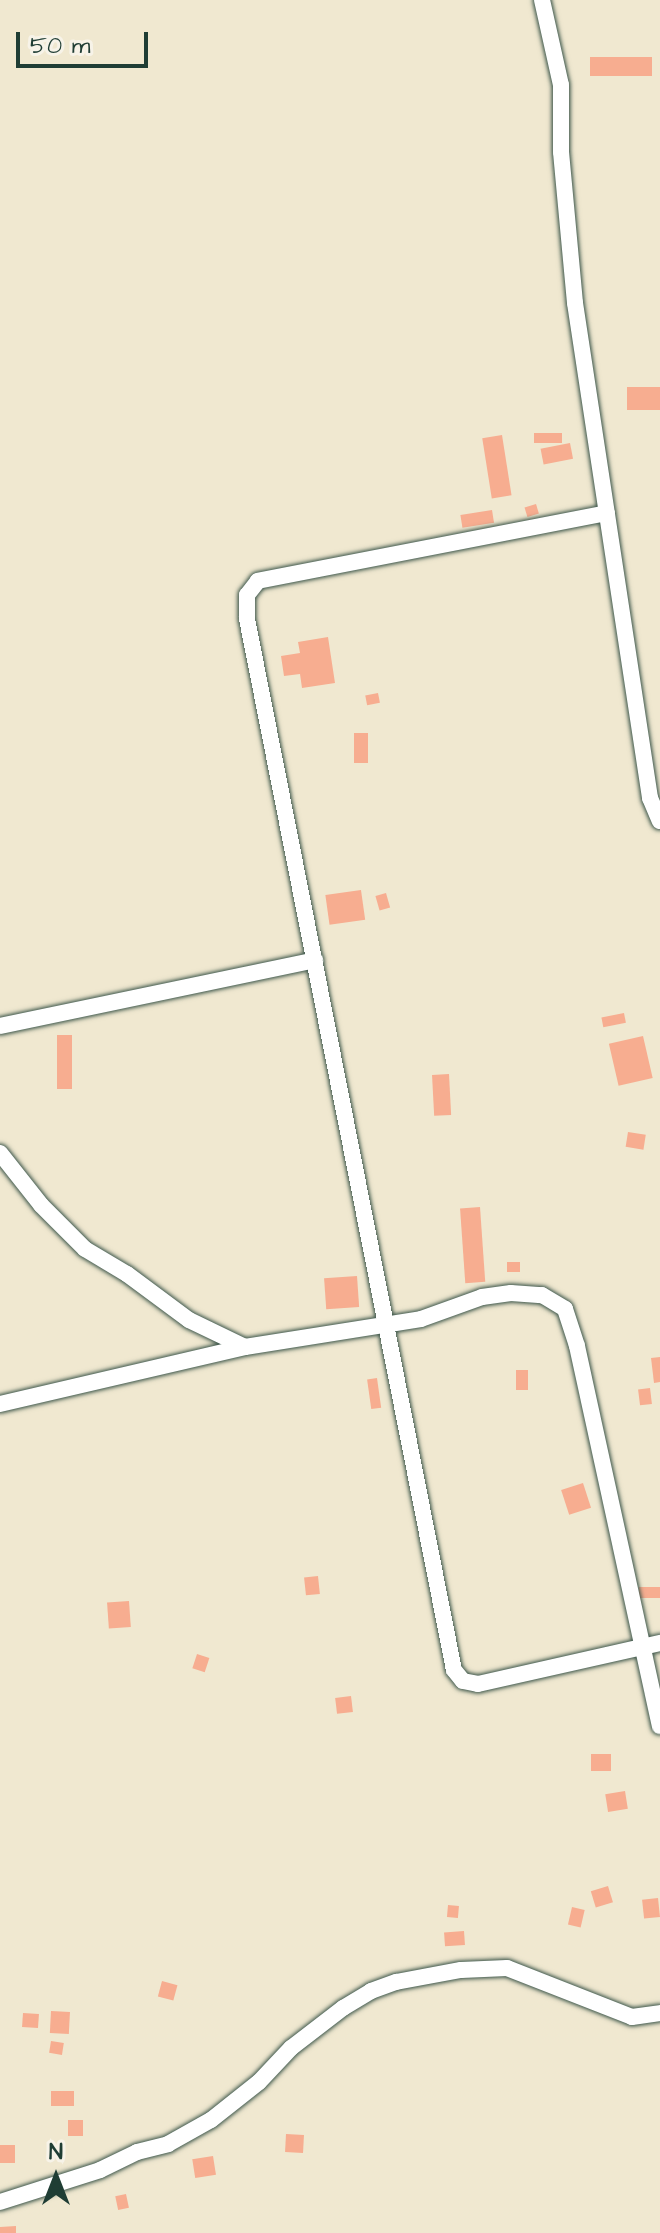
<!DOCTYPE html>
<html>
<head>
<meta charset="utf-8">
<style>
	body { margin:0 }
	#map { position:relative; width:660px; height:2233px; overflow:hidden; background:#f0e8d0; font-family:"Architects Daughter",sans-serif }
	div>[style] { position:absolute }
	.building>* { inset:0; background:#f7ad90; transform-origin:0 0 }
	.roads { filter:drop-shadow(0 0 2px #3e574b) drop-shadow(0 0 2px #3e574b) }
	.street>* { height:16px; margin:-8px; padding:0 8px; transform-origin:8px; border-radius:8px; background:#fff }
	span { translate:-50% -50%; white-space:nowrap; text-align:center; line-height:1.15; -webkit-text-stroke:6px #f7f3e8; paint-order:stroke }
	.north { position:absolute; left:16px; top:2137px; width:80px; height:80px; -webkit-text-stroke:6px #f7f3e8; paint-order:stroke; rotate:0deg; font-size:22px; font-weight:700; line-height:32px; text-align:center; color:#1f3d34 }
	.north::after { content:''; display:block; margin:auto; width:28px; height:36px; background:#1f3d34; clip-path:polygon(50% 0,100% 100%,50% 72%,0 100%) }
	.scale { position:absolute; left:16px; top:32px; width:132px; height:36px; box-sizing:border-box; border:4px solid #1f3d34; border-top:0; padding-left:10px; font-size:24px; line-height:28px; white-space:nowrap; color:#1f3d34; -webkit-text-stroke:6px #f7f3e8; paint-order:stroke }
</style>
</head>
<body>
<div id="map">
	<div class="building">
		<div style="left:652px;top:57px;width:19px;height:62px;rotate:90deg"></div>
		<div style="left:627px;top:387px;width:33px;height:23px"></div>
		<div style="left:562px;top:433px;width:10px;height:28px;rotate:90deg"></div>
		<div style="left:502px;top:435px;width:61px;height:20px;rotate:81deg"></div>
		<div style="left:570px;top:443px;width:16px;height:30px;rotate:79deg"></div>
		<div style="left:536px;top:504px;width:10px;height:12px;rotate:73deg"></div>
		<div style="left:492px;top:510px;width:13px;height:32px;rotate:81deg"></div>
		<div style="clip-path:polygon(328px 637px,335px 683px,302px 688px,300px 674px,284px 676px,281px 656px,300px 653px,298px 642px)"></div>
		<div style="left:378px;top:693px;width:10px;height:13px;rotate:79deg"></div>
		<div style="left:354px;top:733px;width:14px;height:30px"></div>
		<div style="left:361px;top:890px;width:30px;height:36px;rotate:82deg"></div>
		<div style="left:386px;top:893px;width:15px;height:11px;rotate:74deg"></div>
		<div style="left:624px;top:1013px;width:10px;height:23px;rotate:79deg"></div>
		<div style="left:57px;top:1035px;width:15px;height:54px"></div>
		<div style="left:643px;top:1036px;width:43px;height:35px;rotate:77deg"></div>
		<div style="left:449px;top:1074px;width:41px;height:17px;rotate:87deg"></div>
		<div style="left:628px;top:1132px;width:18px;height:15px;rotate:9deg"></div>
		<div style="left:480px;top:1207px;width:75px;height:20px;rotate:86deg"></div>
		<div style="left:507px;top:1262px;width:13px;height:10px"></div>
		<div style="left:357px;top:1276px;width:31px;height:33px;rotate:86deg"></div>
		<div style="clip-path:polygon(660px 1357px,660px 1382px,654px 1383px,651px 1358px)"></div>
		<div style="left:516px;top:1370px;width:12px;height:20px"></div>
		<div style="left:377px;top:1378px;width:30px;height:10px;rotate:82deg"></div>
		<div style="left:650px;top:1388px;width:16px;height:12px;rotate:83deg"></div>
		<div style="left:583px;top:1483px;width:26px;height:23px;rotate:72deg"></div>
		<div style="left:318px;top:1576px;width:18px;height:14px;rotate:84deg"></div>
		<div style="left:660px;top:1587px;width:11px;height:21px;rotate:90deg"></div>
		<div style="left:129px;top:1601px;width:26px;height:22px;rotate:86deg"></div>
		<div style="left:197px;top:1654px;width:13px;height:15px;rotate:18deg"></div>
		<div style="left:351px;top:1696px;width:16px;height:16px;rotate:83deg"></div>
		<div style="left:591px;top:1754px;width:20px;height:17px"></div>
		<div style="left:625px;top:1791px;width:18px;height:20px;rotate:81deg"></div>
		<div style="left:608px;top:1886px;width:17px;height:18px;rotate:73deg"></div>
		<div style="left:658px;top:1898px;width:19px;height:16px;rotate:84deg"></div>
		<div style="left:448px;top:1905px;width:11px;height:12px;rotate:5deg"></div>
		<div style="left:572px;top:1907px;width:13px;height:18px;rotate:13deg"></div>
		<div style="left:464px;top:1931px;width:14px;height:20px;rotate:86deg"></div>
		<div style="left:162px;top:1981px;width:16px;height:16px;rotate:15deg"></div>
		<div style="left:51px;top:2011px;width:19px;height:22px;rotate:3deg"></div>
		<div style="left:23px;top:2013px;width:16px;height:14px;rotate:4deg"></div>
		<div style="left:51px;top:2041px;width:13px;height:12px;rotate:9deg"></div>
		<div style="left:51px;top:2091px;width:23px;height:15px"></div>
		<div style="left:68px;top:2120px;width:15px;height:16px"></div>
		<div style="left:286px;top:2134px;width:18px;height:18px;rotate:3deg"></div>
		<div style="left:0;top:2145px;width:15px;height:18px"></div>
		<div style="left:213px;top:2156px;width:19px;height:21px;rotate:81deg"></div>
		<div style="left:126px;top:2194px;width:14px;height:11px;rotate:78deg"></div>
		<div style="clip-path:polygon(16px 2226px,16px 2233px,0 2233px,0 2227px)"></div>
	</div>
	<div class="roads">
		<div class="street">
			<div style="left:542px;top:0;width:87px;rotate:77.4deg"></div>
			<div style="left:561px;top:85px;width:67px;rotate:90deg"></div>
			<div style="left:561px;top:152px;width:152px;rotate:84.7deg"></div>
			<div style="left:575px;top:303px;width:501px;rotate:81.38deg"></div>
			<div style="left:650px;top:798px;width:25px;rotate:67deg"></div>
			<div style="left:607px;top:513px;width:356px;rotate:169deg"></div>
			<div style="left:258px;top:581px;width:18px;rotate:128deg"></div>
			<div style="left:247px;top:595px;width:24px;rotate:90deg"></div>
			<div style="left:247px;top:619px;width:1071px;rotate:78.86deg"></div>
			<div style="left:454px;top:1670px;width:14px;rotate:51deg"></div>
			<div style="left:463px;top:1681px;width:15px;rotate:11deg"></div>
			<div style="left:478px;top:1684px;width:187px;rotate:-12.7deg"></div>
			<div style="left:0;top:1026px;width:322px;rotate:-11.8deg"></div>
			<div style="left:0;top:1153px;width:66px;rotate:51.7deg"></div>
			<div style="left:41px;top:1205px;width:62px;rotate:45deg"></div>
			<div style="left:85px;top:1249px;width:49px;rotate:30.8deg"></div>
			<div style="left:127px;top:1274px;width:77px;rotate:36.6deg"></div>
			<div style="left:189px;top:1320px;width:62px;rotate:25.7deg"></div>
			<div style="left:0;top:1404px;width:252px;rotate:-13.1deg"></div>
			<div style="left:245px;top:1347px;width:178px;rotate:-9deg"></div>
			<div style="left:421px;top:1319px;width:65px;rotate:-19.8deg"></div>
			<div style="left:482px;top:1297px;width:29px;rotate:-8deg"></div>
			<div style="left:511px;top:1293px;width:31px;rotate:4deg"></div>
			<div style="left:542px;top:1295px;width:27px;rotate:31deg"></div>
			<div style="left:565px;top:1309px;width:39px;rotate:72deg"></div>
			<div style="left:577px;top:1346px;width:389px;rotate:77.7deg"></div>
			<div style="left:0;top:2202px;width:105px;rotate:-17.7deg"></div>
			<div style="left:100px;top:2170px;width:41px;rotate:-25.9deg"></div>
			<div style="left:137px;top:2152px;width:32px;rotate:-14deg"></div>
			<div style="left:168px;top:2144px;width:49px;rotate:-29.2deg"></div>
			<div style="left:211px;top:2120px;width:61px;rotate:-38.4deg"></div>
			<div style="left:259px;top:2082px;width:47px;rotate:-46.7deg"></div>
			<div style="left:291px;top:2048px;width:66px;rotate:-37.6deg"></div>
			<div style="left:343px;top:2008px;width:33px;rotate:-31deg"></div>
			<div style="left:371px;top:1991px;width:27px;rotate:-20deg"></div>
			<div style="left:396px;top:1982px;width:66px;rotate:-10.5deg"></div>
			<div style="left:461px;top:1970px;width:46px;rotate:-2.5deg"></div>
			<div style="left:507px;top:1968px;width:134px;rotate:21.4deg"></div>
			<div style="left:632px;top:2017px;width:28px;rotate:-8deg"></div>
		</div>
	</div>
	<div class="north">N</div>
	<div class="scale">50 m</div>
</div>
</body>
</html>
